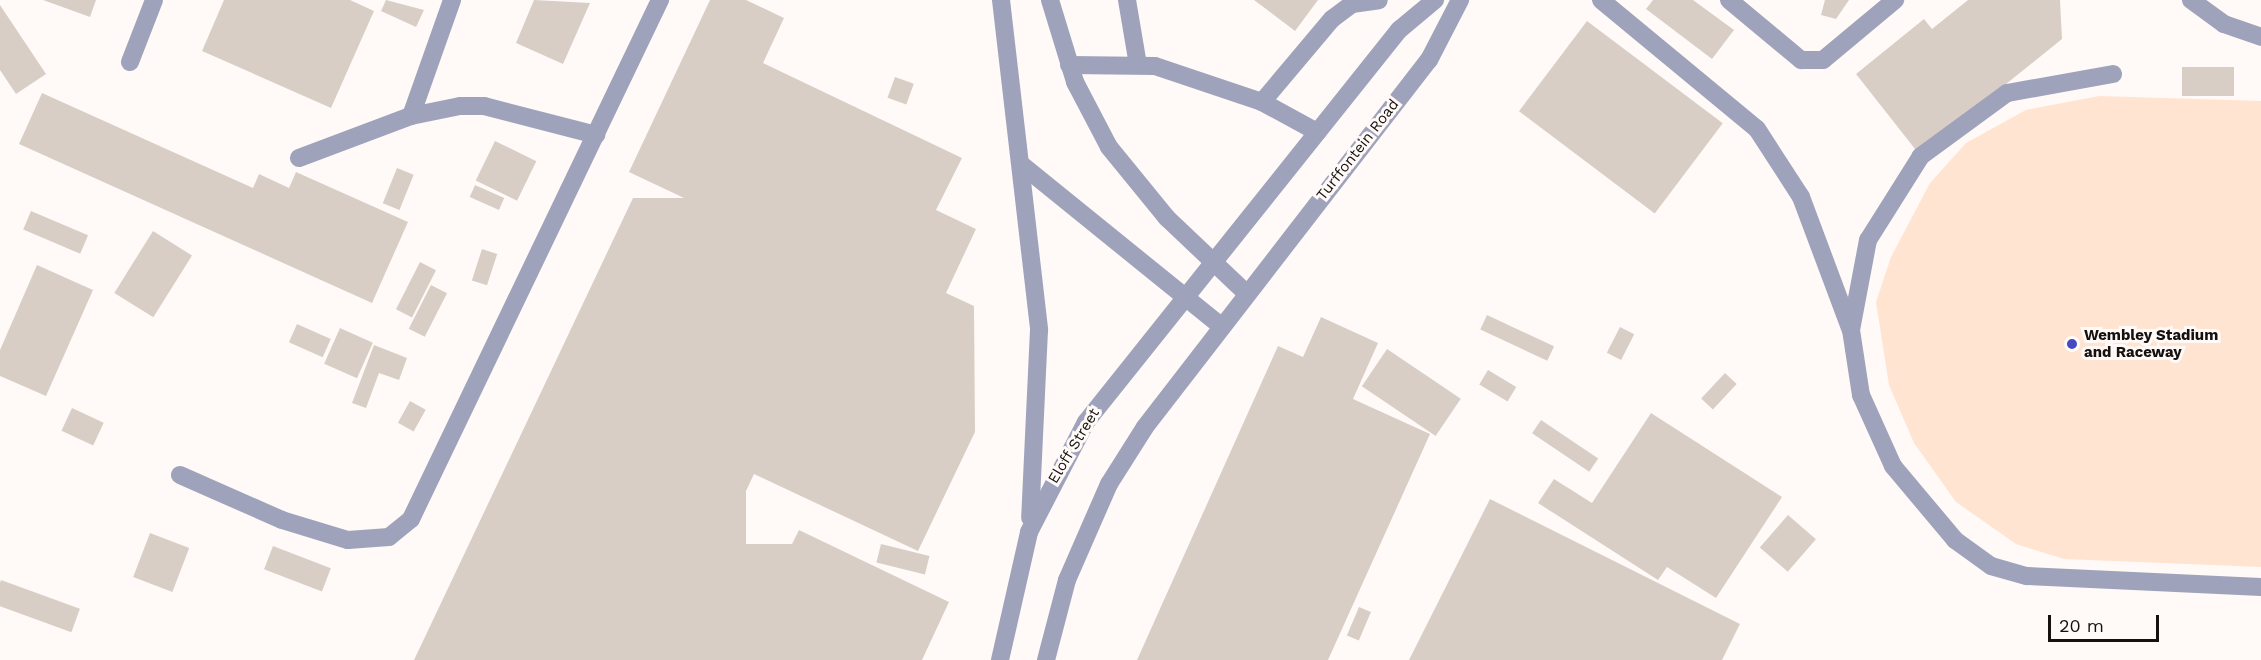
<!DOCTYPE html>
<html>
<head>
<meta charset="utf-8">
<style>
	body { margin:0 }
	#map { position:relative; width:2261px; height:660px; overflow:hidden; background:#fffaf7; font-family:"Work Sans",sans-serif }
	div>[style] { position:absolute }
	.green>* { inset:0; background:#ffe4d1 }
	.building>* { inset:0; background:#d9cec6; transform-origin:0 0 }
	.minor>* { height:18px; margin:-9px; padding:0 9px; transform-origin:9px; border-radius:9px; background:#9ea3bb }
	.dots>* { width:16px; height:16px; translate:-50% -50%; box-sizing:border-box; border:3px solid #fffaf7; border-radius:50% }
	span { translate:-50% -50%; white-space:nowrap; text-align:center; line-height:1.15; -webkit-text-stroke:6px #fffaf7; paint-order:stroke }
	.street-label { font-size:15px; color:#15110f }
	.poi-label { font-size:15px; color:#15110f; font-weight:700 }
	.left { translate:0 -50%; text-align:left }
	.scale { position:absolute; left:2048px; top:615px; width:111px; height:27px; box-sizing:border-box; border:3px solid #15110f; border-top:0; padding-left:8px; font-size:18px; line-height:21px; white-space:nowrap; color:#15110f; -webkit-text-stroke:4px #fffaf7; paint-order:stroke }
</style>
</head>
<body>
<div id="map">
	<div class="green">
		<div style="clip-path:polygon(2099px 96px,2261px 101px,2261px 567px,2064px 559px,2016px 544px,1956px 502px,1914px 443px,1889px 385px,1876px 302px,1891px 257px,1930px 183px,1966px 143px,2026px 110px)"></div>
	</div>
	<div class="building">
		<div style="clip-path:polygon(43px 0,96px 0,90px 17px)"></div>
		<div style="clip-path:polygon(224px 0,350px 0,374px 11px,331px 108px,202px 51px)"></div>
		<div style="clip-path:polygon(386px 0,424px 10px,416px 27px,381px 11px)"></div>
		<div style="clip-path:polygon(534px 0,590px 3px,563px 64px,516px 43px)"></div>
		<div style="clip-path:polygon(710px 0,746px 0,784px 18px,763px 63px,962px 158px,936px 210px,976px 229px,946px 293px,974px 306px,975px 432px,918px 551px,754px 474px,746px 491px,746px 544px,792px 544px,799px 530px,949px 602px,922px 660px,414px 660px,633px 198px,684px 198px,629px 172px)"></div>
		<div style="clip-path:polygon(1254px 0,1318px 0,1295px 31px)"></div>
		<div style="clip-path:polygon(1653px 0,1693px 0,1734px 30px,1712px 59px,1646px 9px)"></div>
		<div style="clip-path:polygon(1825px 0,1849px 0,1836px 19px,1821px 15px)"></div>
		<div style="clip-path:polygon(1968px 0,2060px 0,2062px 39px,1919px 154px,1856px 74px,1924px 19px,1932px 29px)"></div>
		<div style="clip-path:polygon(0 5px,46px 74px,16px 94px,0 70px)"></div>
		<div style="left:1587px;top:21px;width:170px;height:113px;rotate:37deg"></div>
		<div style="left:2182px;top:67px;width:52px;height:29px"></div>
		<div style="left:895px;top:77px;width:20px;height:22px;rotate:20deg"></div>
		<div style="clip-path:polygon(42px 93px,253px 188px,259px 174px,289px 188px,296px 172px,408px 222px,372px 303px,19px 144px)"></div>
		<div style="left:495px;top:141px;width:46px;height:44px;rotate:26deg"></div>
		<div style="left:397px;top:168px;width:18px;height:38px;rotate:22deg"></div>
		<div style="left:475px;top:185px;width:32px;height:13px;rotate:24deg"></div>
		<div style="left:31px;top:211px;width:62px;height:20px;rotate:23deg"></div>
		<div style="left:153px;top:231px;width:46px;height:73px;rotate:32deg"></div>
		<div style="left:482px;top:249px;width:16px;height:33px;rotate:18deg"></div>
		<div style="left:420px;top:262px;width:18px;height:53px;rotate:27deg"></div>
		<div style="clip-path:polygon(37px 265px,93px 290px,46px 396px,0 376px,0 350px)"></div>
		<div style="left:431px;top:285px;width:18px;height:49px;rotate:27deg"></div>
		<div style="left:1487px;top:315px;width:74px;height:16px;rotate:25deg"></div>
		<div style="clip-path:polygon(1321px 317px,1378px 343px,1353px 399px,1430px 434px,1328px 660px,1137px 660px,1278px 346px,1303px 357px)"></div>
		<div style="left:297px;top:324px;width:37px;height:20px;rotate:24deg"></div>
		<div style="left:1620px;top:327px;width:16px;height:29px;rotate:27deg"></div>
		<div style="left:340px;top:328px;width:36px;height:39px;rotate:24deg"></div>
		<div style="clip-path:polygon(374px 345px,407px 358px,399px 380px,379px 373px,366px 408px,352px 403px)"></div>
		<div style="left:1387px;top:349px;width:89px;height:45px;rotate:34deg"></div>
		<div style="left:1488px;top:370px;width:33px;height:17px;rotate:31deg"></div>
		<div style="left:1725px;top:373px;width:16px;height:35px;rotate:43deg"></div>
		<div style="left:410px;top:401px;width:18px;height:25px;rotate:29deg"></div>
		<div style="left:72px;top:408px;width:35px;height:25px;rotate:25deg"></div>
		<div style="clip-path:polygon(1651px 413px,1782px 497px,1716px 598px,1667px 567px,1658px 580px,1538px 503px,1554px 479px,1592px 503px)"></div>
		<div style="left:1541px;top:420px;width:69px;height:16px;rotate:34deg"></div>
		<div style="clip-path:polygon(1490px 499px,1740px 624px,1722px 660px,1409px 660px)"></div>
		<div style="left:1788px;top:515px;width:37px;height:43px;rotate:41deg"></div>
		<div style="left:150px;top:533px;width:42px;height:47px;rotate:21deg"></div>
		<div style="left:881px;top:544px;width:50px;height:19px;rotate:14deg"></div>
		<div style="left:273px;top:546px;width:62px;height:25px;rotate:21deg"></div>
		<div style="left:1px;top:580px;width:84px;height:25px;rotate:20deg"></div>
		<div style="left:1359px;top:607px;width:13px;height:31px;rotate:23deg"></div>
	</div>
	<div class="minor">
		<div style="left:1001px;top:0;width:332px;rotate:83.4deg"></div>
		<div style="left:1039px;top:330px;width:188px;rotate:92.7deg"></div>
		<div style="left:1050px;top:0;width:86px;rotate:73deg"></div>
		<div style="left:1075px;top:82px;width:73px;rotate:62.4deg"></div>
		<div style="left:1109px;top:147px;width:92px;rotate:50.8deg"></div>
		<div style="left:1167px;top:218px;width:109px;rotate:43.5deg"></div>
		<div style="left:1127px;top:0;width:66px;rotate:80.4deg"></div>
		<div style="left:1601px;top:0;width:202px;rotate:39.6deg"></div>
		<div style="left:1757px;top:129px;width:81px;rotate:57.1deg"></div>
		<div style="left:1801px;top:197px;width:140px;rotate:69.5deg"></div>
		<div style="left:1729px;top:0;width:94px;rotate:39.8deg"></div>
		<div style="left:1801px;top:60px;width:22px"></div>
		<div style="left:1823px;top:60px;width:94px;rotate:-39.8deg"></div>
		<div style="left:2191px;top:0;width:41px;rotate:36deg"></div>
		<div style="left:2224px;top:24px;width:39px;rotate:19deg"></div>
		<div style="left:130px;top:62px;width:66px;rotate:-68.8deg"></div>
		<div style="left:1069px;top:65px;width:86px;rotate:0.7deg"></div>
		<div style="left:1155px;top:66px;width:113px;rotate:18.6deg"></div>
		<div style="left:1262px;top:102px;width:63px;rotate:28.6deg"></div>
		<div style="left:2113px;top:74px;width:108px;rotate:169.8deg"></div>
		<div style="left:2007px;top:93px;width:107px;rotate:143.8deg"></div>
		<div style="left:1921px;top:156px;width:99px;rotate:122.2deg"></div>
		<div style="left:1868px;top:240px;width:92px;rotate:100.7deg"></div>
		<div style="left:1851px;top:330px;width:66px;rotate:81.3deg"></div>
		<div style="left:1861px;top:395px;width:78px;rotate:65.7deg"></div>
		<div style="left:1893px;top:466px;width:97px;rotate:50deg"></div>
		<div style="left:1955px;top:540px;width:44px;rotate:35.8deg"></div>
		<div style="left:1991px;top:566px;width:37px;rotate:16deg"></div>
		<div style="left:2027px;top:576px;width:234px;rotate:2.7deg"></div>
		<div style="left:1262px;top:102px;width:109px;rotate:-49.9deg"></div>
		<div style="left:1332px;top:19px;width:25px;rotate:-37deg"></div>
		<div style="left:1352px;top:4px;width:27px;rotate:-8deg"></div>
		<div style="left:411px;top:116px;width:123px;rotate:-70.5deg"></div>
		<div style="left:299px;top:158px;width:120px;rotate:-20.6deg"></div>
		<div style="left:411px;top:116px;width:50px;rotate:-11.5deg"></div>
		<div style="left:460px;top:106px;width:24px"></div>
		<div style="left:484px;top:106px;width:116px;rotate:14.5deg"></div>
		<div style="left:1022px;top:165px;width:256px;rotate:39deg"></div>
		<div style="left:180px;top:475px;width:111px;rotate:23.8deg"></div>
		<div style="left:282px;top:520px;width:69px;rotate:16.9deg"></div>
		<div style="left:348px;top:540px;width:41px;rotate:-4.2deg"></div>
		<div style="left:389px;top:537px;width:28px;rotate:-39deg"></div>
		<div style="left:411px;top:519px;width:576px;rotate:-64.37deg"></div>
		<div style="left:1000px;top:660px;width:131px;rotate:-77.2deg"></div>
		<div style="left:1029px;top:532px;width:124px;rotate:-62.6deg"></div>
		<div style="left:1086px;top:422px;width:502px;rotate:-51.39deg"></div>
		<div style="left:1399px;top:30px;width:47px;rotate:-39.8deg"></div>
		<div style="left:1046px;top:660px;width:83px;rotate:-75.3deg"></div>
		<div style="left:1067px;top:580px;width:105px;rotate:-66.4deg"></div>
		<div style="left:1109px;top:484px;width:67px;rotate:-57.7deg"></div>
		<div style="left:1145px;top:427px;width:464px;rotate:-52.3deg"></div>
		<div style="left:1429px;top:60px;width:68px;rotate:-62.7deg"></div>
	</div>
	<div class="dots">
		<div style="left:2072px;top:344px;background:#4849bf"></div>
	</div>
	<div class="street-label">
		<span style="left:1358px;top:150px;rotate:-52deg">Turffontein Road</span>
		<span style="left:1074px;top:446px;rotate:-59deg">Eloff Street</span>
	</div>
	<div class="poi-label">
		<span class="left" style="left:2084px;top:344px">Wembley Stadium<br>and Raceway</span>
	</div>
	<div class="scale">20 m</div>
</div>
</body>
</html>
